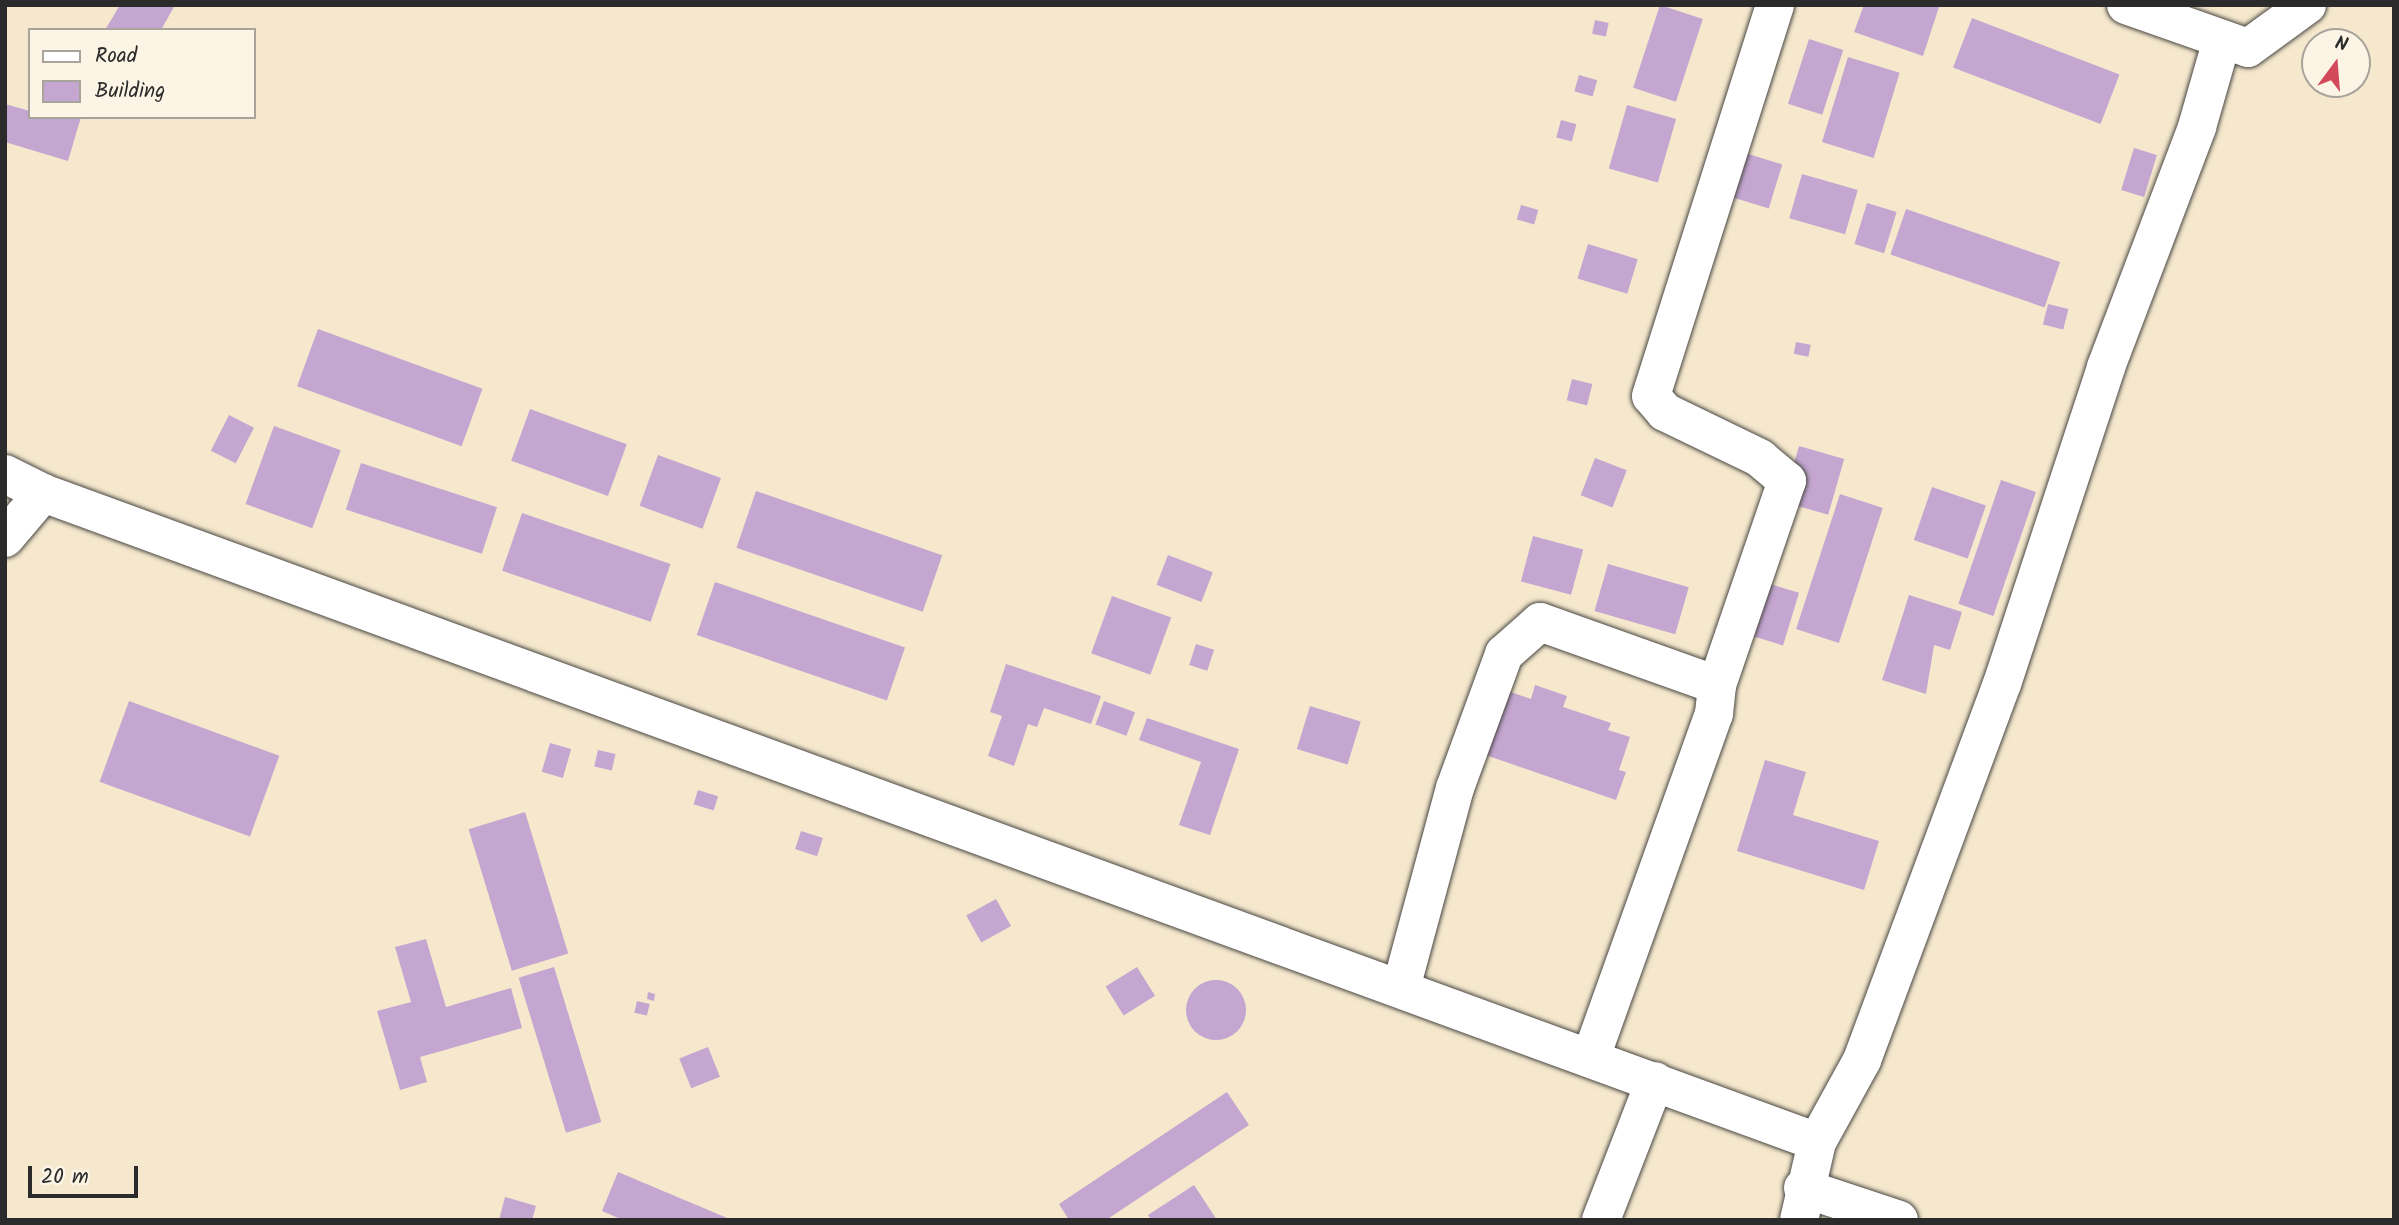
<!DOCTYPE html>
<html>
<head>
<meta charset="utf-8">
<style>
	body { margin:0 }
	#map { position:relative; width:2399px; height:1225px; overflow:hidden; background:#f5e8cd; font-family:Kalam,sans-serif }
	div>[style] { position:absolute }
	.building>* { inset:0; background:#c4a6d1; transform-origin:0 0 }
	.round { border-radius:50% }
	.roads { filter:drop-shadow(0 0 2px #494743) drop-shadow(0 0 2px #494743) }
	.minor>* { height:38px; margin:-19px; padding:0 19px; transform-origin:19px; border-radius:19px; background:#fff }
	span { translate:-50% -50%; white-space:nowrap; text-align:center; line-height:1.15; -webkit-text-stroke:5px #fcf5e5; paint-order:stroke }
	.frame { position:absolute; inset:0; border:7px solid #2b2b2b; pointer-events:none }
	.legend { position:absolute; left:28px; top:28px; width:228px; height:91px; box-sizing:border-box; background:#fcf5e5; border:2px solid #a8a49b; margin:0; padding:9px 12px; list-style:none; font-size:21px; color:#2b2b2b }
	.legend li { display:flex; align-items:center; gap:14px; height:35px }
	.legend b { width:35px; border:2px solid #a8a49b }
	.north { position:absolute; left:2301px; top:28px; width:70px; height:70px; box-sizing:border-box; background:#fcf5e5; border:2px solid #a8a49b; border-radius:50%; rotate:16deg; font-size:19px; font-weight:700; line-height:28px; text-align:center; color:#2b2b2b }
	.north::after { content:''; display:block; margin:auto; width:24px; height:32px; background:#d1495b; clip-path:polygon(50% 0,100% 100%,50% 72%,0 100%) }
	.scale { position:absolute; left:28px; top:1166px; width:110px; height:32px; box-sizing:border-box; border:4px solid #2b2b2b; border-top:0; padding-left:9px; font-size:21px; line-height:24px; white-space:nowrap; color:#2b2b2b; -webkit-text-stroke:5px #fcf5e5; paint-order:stroke }
</style>
</head>
<body>
<div id="map">
	<div class="building">
		<div style="clip-path:polygon(120px 5px,175px 5px,161px 30px,105px 30px)"></div>
		<div style="left:1660px;top:5px;width:45px;height:87px;rotate:18deg"></div>
		<div style="clip-path:polygon(1864px 5px,1939px 7px,1923px 56px,1854px 32px)"></div>
		<div style="left:1972px;top:18px;width:158px;height:53px;rotate:21deg"></div>
		<div style="left:1595px;top:20px;width:14px;height:14px;rotate:12deg"></div>
		<div style="left:1809px;top:39px;width:36px;height:68px;rotate:18deg"></div>
		<div style="left:1848px;top:57px;width:54px;height:89px;rotate:17deg"></div>
		<div style="left:1579px;top:75px;width:19px;height:17px;rotate:16deg"></div>
		<div style="clip-path:polygon(5px 104px,30px 111px,30px 117px,81px 117px,68px 161px,5px 142px)"></div>
		<div style="left:1627px;top:105px;width:51px;height:66px;rotate:16deg"></div>
		<div style="left:1561px;top:120px;width:16px;height:18px;rotate:15deg"></div>
		<div style="left:1722px;top:146px;width:63px;height:46px;rotate:17deg"></div>
		<div style="left:2134px;top:148px;width:24px;height:44px;rotate:17deg"></div>
		<div style="left:1802px;top:174px;width:58px;height:46px;rotate:16deg"></div>
		<div style="left:1867px;top:203px;width:31px;height:43px;rotate:17deg"></div>
		<div style="left:1521px;top:205px;width:18px;height:15px;rotate:16deg"></div>
		<div style="left:1906px;top:209px;width:163px;height:48px;rotate:19deg"></div>
		<div style="left:1588px;top:244px;width:52px;height:36px;rotate:17deg"></div>
		<div style="left:2048px;top:304px;width:21px;height:21px;rotate:14deg"></div>
		<div style="left:318px;top:329px;width:175px;height:61px;rotate:20deg"></div>
		<div style="left:1796px;top:342px;width:15px;height:12px;rotate:11deg"></div>
		<div style="left:1572px;top:379px;width:21px;height:22px;rotate:14deg"></div>
		<div style="left:530px;top:409px;width:103px;height:55px;rotate:20deg"></div>
		<div style="left:229px;top:415px;width:28px;height:40px;rotate:27deg"></div>
		<div style="left:274px;top:426px;width:71px;height:83px;rotate:20deg"></div>
		<div style="left:1799px;top:446px;width:47px;height:58px;rotate:16deg"></div>
		<div style="left:658px;top:455px;width:67px;height:54px;rotate:20deg"></div>
		<div style="left:1595px;top:458px;width:34px;height:40px;rotate:21deg"></div>
		<div style="left:361px;top:463px;width:143px;height:49px;rotate:18deg"></div>
		<div style="left:2001px;top:480px;width:37px;height:131px;rotate:19deg"></div>
		<div style="left:1932px;top:487px;width:57px;height:56px;rotate:19deg"></div>
		<div style="left:756px;top:491px;width:197px;height:60px;rotate:19deg"></div>
		<div style="left:1840px;top:494px;width:45px;height:142px;rotate:18deg"></div>
		<div style="left:522px;top:513px;width:157px;height:61px;rotate:19deg"></div>
		<div style="left:1533px;top:536px;width:52px;height:47px;rotate:15deg"></div>
		<div style="left:1168px;top:555px;width:48px;height:32px;rotate:21deg"></div>
		<div style="left:1608px;top:564px;width:84px;height:49px;rotate:16deg"></div>
		<div style="left:1757px;top:580px;width:44px;height:55px;rotate:17deg"></div>
		<div style="left:715px;top:582px;width:201px;height:56px;rotate:19deg"></div>
		<div style="clip-path:polygon(1909px 595px,1962px 612px,1950px 650px,1934px 645px,1926px 694px,1882px 680px)"></div>
		<div style="left:1112px;top:596px;width:63px;height:61px;rotate:20deg"></div>
		<div style="left:1196px;top:644px;width:19px;height:22px;rotate:18deg"></div>
		<div style="clip-path:polygon(1006px 664px,1101px 696px,1091px 724px,1044px 708px,1037px 727px,1028px 724px,1014px 766px,988px 756px,1002px 716px,990px 712px)"></div>
		<div style="clip-path:polygon(1535px 685px,1567px 696px,1563px 707px,1611px 723px,1608px 730px,1630px 737px,1619px 770px,1626px 772px,1616px 800px,1471px 750px,1493px 686px,1531px 699px)"></div>
		<div style="left:129px;top:701px;width:160px;height:86px;rotate:20deg"></div>
		<div style="left:1104px;top:701px;width:33px;height:25px;rotate:20deg"></div>
		<div style="left:1310px;top:706px;width:53px;height:45px;rotate:17deg"></div>
		<div style="clip-path:polygon(1147px 718px,1239px 749px,1210px 835px,1179px 825px,1201px 762px,1139px 740px)"></div>
		<div style="left:550px;top:743px;width:22px;height:30px;rotate:16deg"></div>
		<div style="left:598px;top:750px;width:18px;height:17px;rotate:13deg"></div>
		<div style="clip-path:polygon(1765px 760px,1806px 772px,1793px 815px,1879px 841px,1864px 890px,1737px 851px)"></div>
		<div style="left:698px;top:790px;width:21px;height:15px;rotate:17deg"></div>
		<div style="left:525px;top:812px;width:148px;height:59px;rotate:73deg"></div>
		<div style="left:801px;top:831px;width:23px;height:19px;rotate:18deg"></div>
		<div style="left:996px;top:899px;width:31px;height:34px;rotate:61deg"></div>
		<div style="clip-path:polygon(426px 939px,446px 1007px,511px 988px,522px 1028px,420px 1057px,427px 1082px,400px 1090px,377px 1011px,411px 1002px,395px 947px)"></div>
		<div style="left:554px;top:967px;width:162px;height:37px;rotate:73deg"></div>
		<div style="left:1137px;top:967px;width:34px;height:37px;rotate:58deg"></div>
		<div class="round" style="left:1186px;top:980px;width:60px;height:60px"></div>
		<div style="clip-path:polygon(648px 992px,655px 994px,654px 1001px,647px 999px)"></div>
		<div style="left:637px;top:1001px;width:13px;height:12px;rotate:13deg"></div>
		<div style="left:708px;top:1047px;width:32px;height:31px;rotate:68deg"></div>
		<div style="clip-path:polygon(1227px 1092px,1249px 1125px,1106px 1220px,1069px 1220px,1059px 1204px)"></div>
		<div style="clip-path:polygon(618px 1172px,732px 1220px,623px 1220px,602px 1211px)"></div>
		<div style="clip-path:polygon(1194px 1185px,1217px 1220px,1151px 1220px,1148px 1215px)"></div>
		<div style="clip-path:polygon(505px 1197px,536px 1206px,532px 1220px,499px 1220px)"></div>
	</div>
	<div class="roads">
		<div class="minor">
			<div style="left:2126px;top:5px;width:129px;rotate:19.4deg"></div>
			<div style="left:2248px;top:48px;width:73px;rotate:-36.1deg"></div>
			<div style="left:5px;top:474px;width:42px;rotate:26.6deg"></div>
			<div style="left:43px;top:493px;width:1889px;rotate:20.09deg"></div>
			<div style="left:1817px;top:1142px;width:80px;rotate:103deg"></div>
			<div style="left:5px;top:538px;width:59px;rotate:-49.8deg"></div>
			<div style="left:1401px;top:988px;width:207px;rotate:-74.9deg"></div>
			<div style="left:1455px;top:788px;width:143px;rotate:-69.9deg"></div>
			<div style="left:1504px;top:654px;width:48px;rotate:-41.6deg"></div>
			<div style="left:1540px;top:622px;width:188px;rotate:19.6deg"></div>
			<div style="left:1591px;top:1057px;width:364px;rotate:-70.3deg"></div>
			<div style="left:1714px;top:714px;width:29px;rotate:-84deg"></div>
			<div style="left:1717px;top:685px;width:216px;rotate:-71.1deg"></div>
			<div style="left:1787px;top:481px;width:35px;rotate:-140deg"></div>
			<div style="left:1760px;top:458px;width:106px;rotate:-154.2deg"></div>
			<div style="left:1665px;top:412px;width:21px;rotate:-131deg"></div>
			<div style="left:1651px;top:396px;width:410px;rotate:-72.4deg"></div>
			<div style="left:1817px;top:1142px;width:94px;rotate:-61.2deg"></div>
			<div style="left:1862px;top:1060px;width:401px;rotate:-69.6deg"></div>
			<div style="left:2002px;top:684px;width:334px;rotate:-71.8deg"></div>
			<div style="left:2106px;top:367px;width:257px;rotate:-69.2deg"></div>
			<div style="left:2197px;top:127px;width:91px;rotate:-74deg"></div>
			<div style="left:1803px;top:1188px;width:101px;rotate:18.4deg"></div>
			<div style="left:1601px;top:1220px;width:149px;rotate:-68.8deg"></div>
		</div>
	</div>
	<div class="frame"></div>
	<ul class="legend">
	<li><b style="height:9px;background:#fff"></b>Road</li>
	<li><b style="height:19px;background:#c4a6d1"></b>Building</li>
	</ul>
	<div class="north">N</div>
	<div class="scale">20 m</div>
</div>
</body>
</html>
